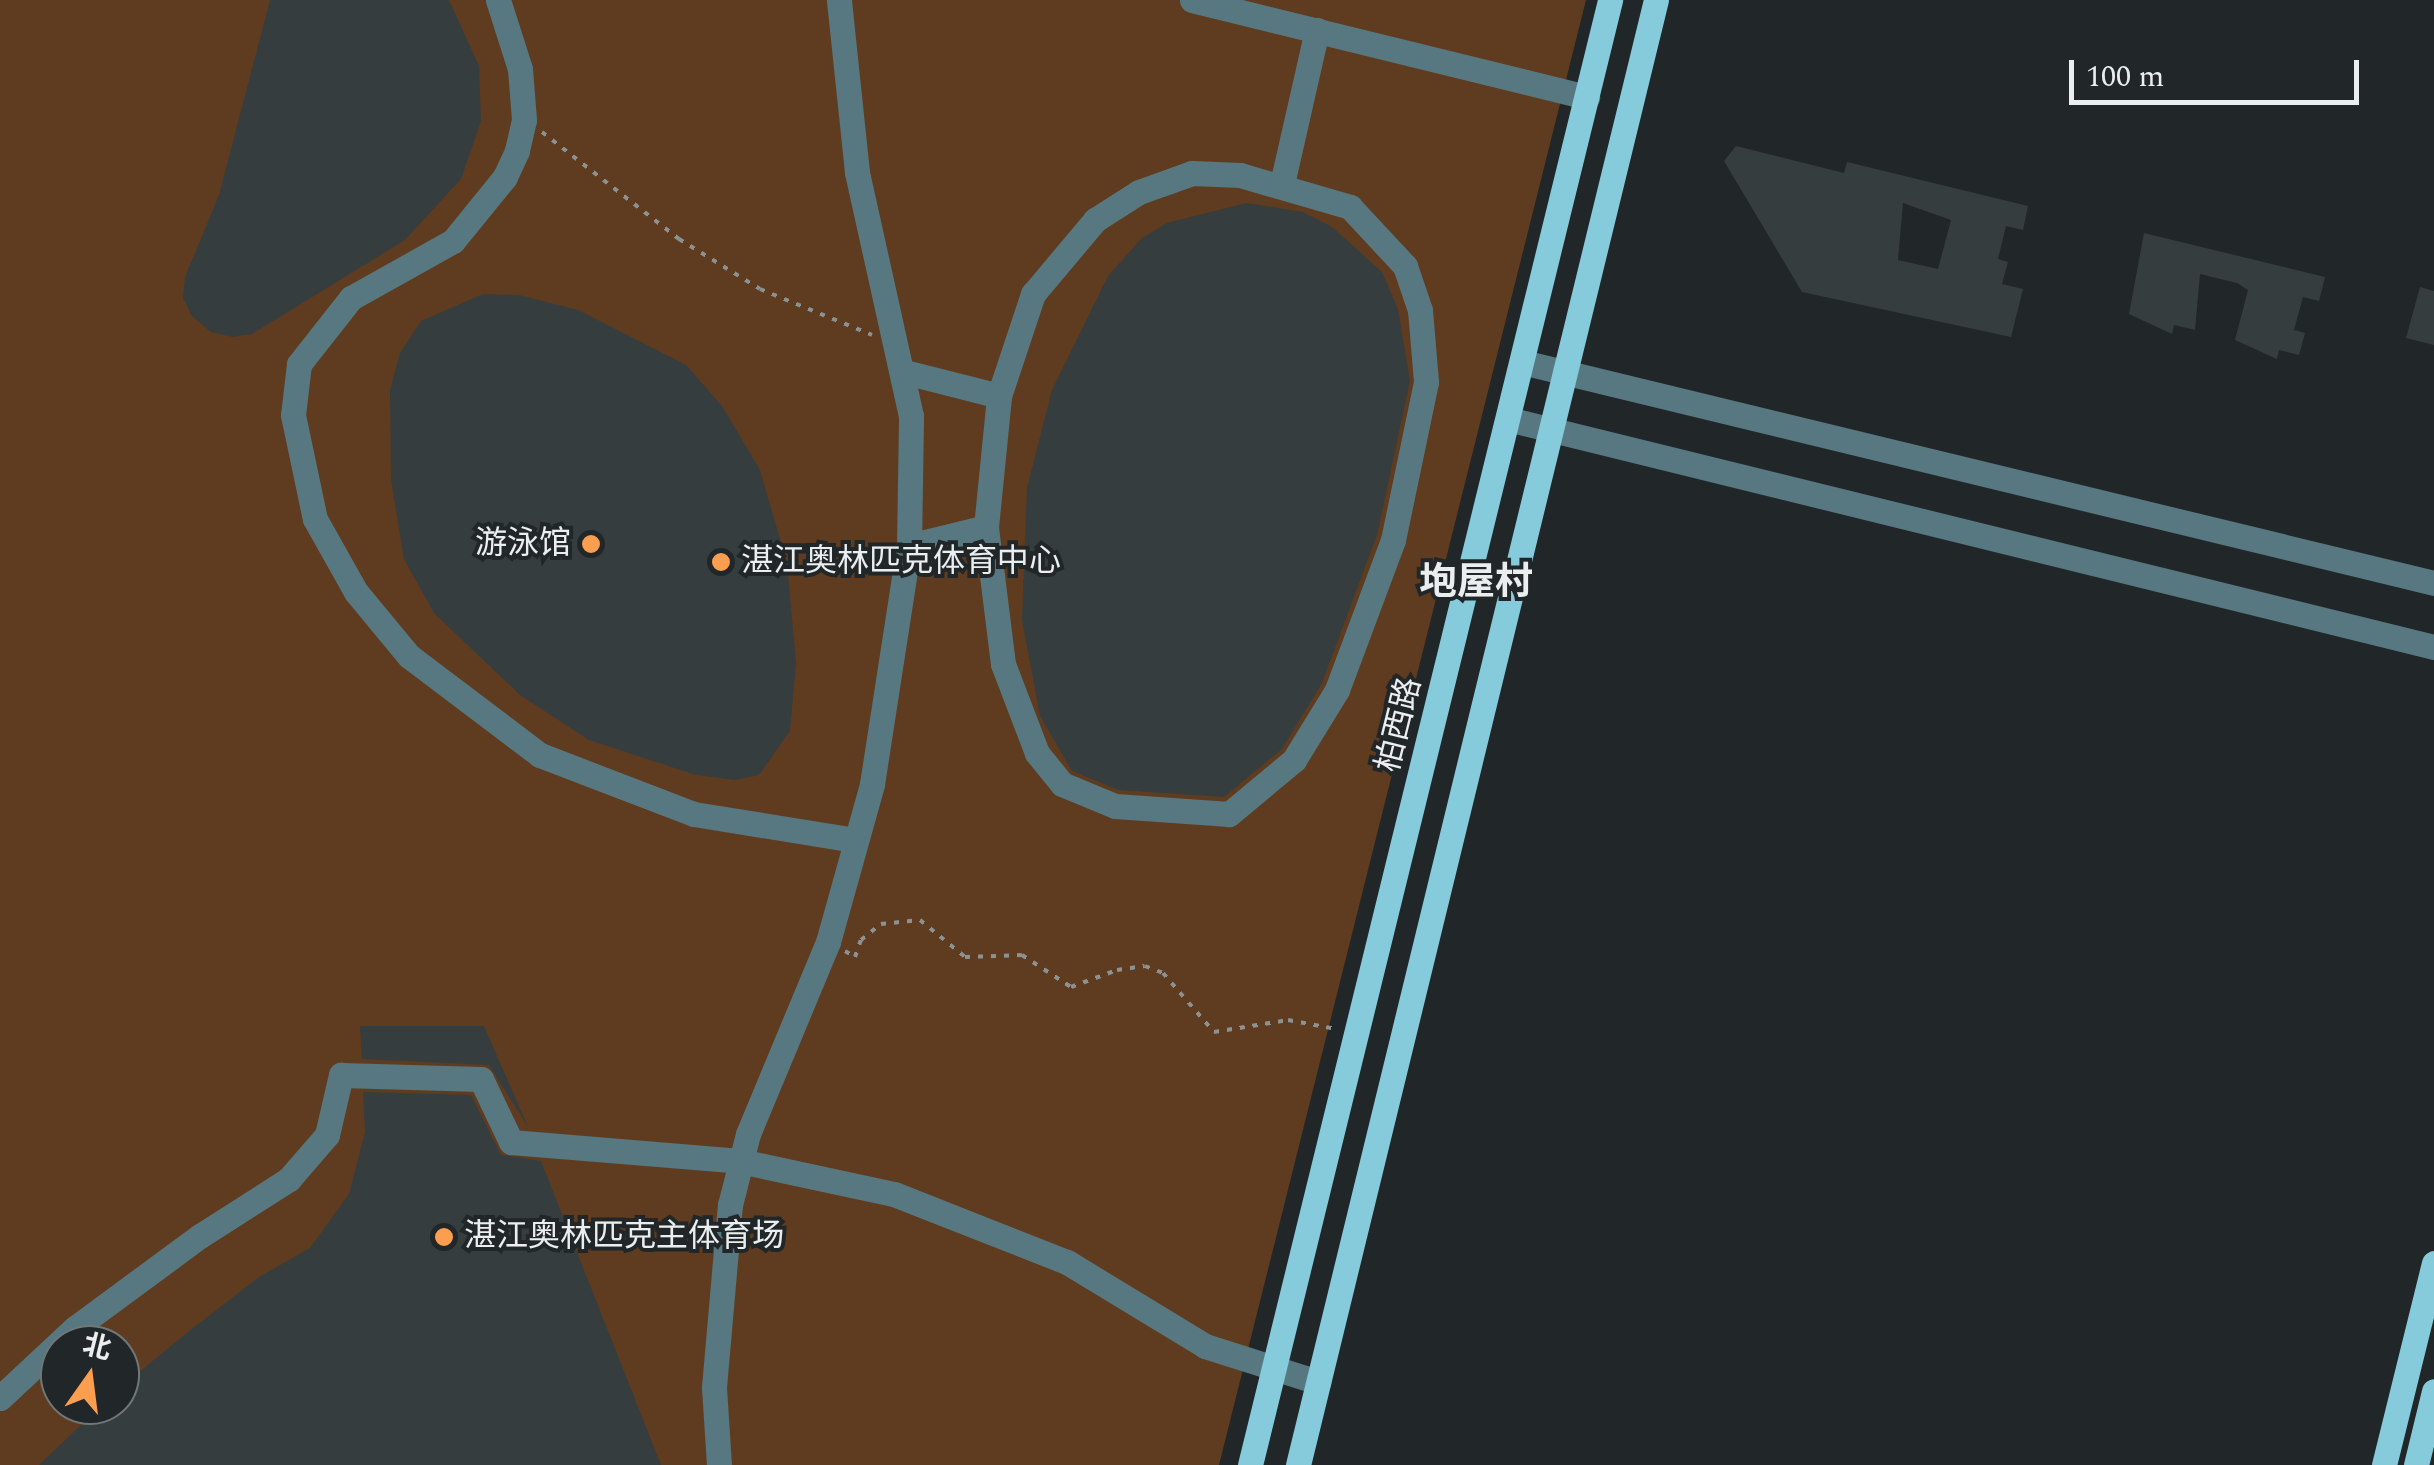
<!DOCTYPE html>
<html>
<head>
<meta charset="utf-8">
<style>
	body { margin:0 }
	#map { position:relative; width:2434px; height:1465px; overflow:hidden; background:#212729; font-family:Spectral,"Noto Sans SC",serif }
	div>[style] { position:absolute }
	.green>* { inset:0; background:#5f3c1f }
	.building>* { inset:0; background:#363d3e }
	.path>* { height:4px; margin-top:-2px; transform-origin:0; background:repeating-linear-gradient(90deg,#8c9192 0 5px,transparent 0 13px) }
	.minor>* { height:25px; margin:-12.5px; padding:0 12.5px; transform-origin:12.5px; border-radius:12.5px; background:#577880 }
	.major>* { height:25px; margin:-12.5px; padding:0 12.5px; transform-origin:12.5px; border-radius:12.5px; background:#85cbdc }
	.dots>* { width:28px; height:28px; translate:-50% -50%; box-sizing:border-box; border:5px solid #212729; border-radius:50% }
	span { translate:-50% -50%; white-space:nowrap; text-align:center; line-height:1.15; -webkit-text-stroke:8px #212729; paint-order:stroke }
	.poi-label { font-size:32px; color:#eaeeef }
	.right { translate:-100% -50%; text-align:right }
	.left { translate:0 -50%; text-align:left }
	.street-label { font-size:32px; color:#eaeeef }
	.quarter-label { font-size:38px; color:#eaeeef; font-weight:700 }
	.north { position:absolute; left:40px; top:1325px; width:100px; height:100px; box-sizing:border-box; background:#212729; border:2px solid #717778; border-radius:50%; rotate:14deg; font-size:28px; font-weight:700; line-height:40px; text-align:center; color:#eaeeef }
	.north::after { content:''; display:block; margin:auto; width:35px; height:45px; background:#fb9e50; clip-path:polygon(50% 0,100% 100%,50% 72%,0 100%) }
	.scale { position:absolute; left:2069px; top:60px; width:290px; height:45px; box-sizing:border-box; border:5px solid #eaeeef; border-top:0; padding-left:12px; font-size:30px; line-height:35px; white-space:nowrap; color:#eaeeef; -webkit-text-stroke:8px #212729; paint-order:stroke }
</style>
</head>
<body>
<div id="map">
	<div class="green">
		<div style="clip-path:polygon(evenodd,0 0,1586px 0,1219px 1465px,0 1465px,0 0,60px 1345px,120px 1345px,120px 1405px,60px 1405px,60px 1345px)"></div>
	</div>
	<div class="building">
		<div style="clip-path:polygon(270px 0,449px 0,479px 66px,481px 121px,461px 179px,405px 240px,252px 334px,233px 337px,211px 332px,192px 316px,183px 298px,185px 277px,219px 195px)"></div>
		<div style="clip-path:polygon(evenodd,1736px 146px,1844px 173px,1847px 162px,2028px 206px,2023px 230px,2006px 226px,1998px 259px,2008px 262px,2002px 284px,2023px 289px,2011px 337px,1802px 292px,1724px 161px,1736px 146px,1903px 203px,1951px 220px,1938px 269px,1898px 260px,1903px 203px)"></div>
		<div style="clip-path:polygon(1247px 203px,1303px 212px,1332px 227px,1382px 272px,1398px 309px,1410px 381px,1377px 535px,1322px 683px,1282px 749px,1224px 797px,1119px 790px,1072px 771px,1040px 716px,1022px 620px,1027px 488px,1052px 390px,1108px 276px,1142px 238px,1167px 223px)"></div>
		<div style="clip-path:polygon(2144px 233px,2325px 277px,2319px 301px,2303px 297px,2294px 330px,2305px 333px,2299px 355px,2279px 350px,2277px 359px,2235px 340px,2248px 290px,2237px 283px,2200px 274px,2195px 330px,2174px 325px,2172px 334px,2129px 314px)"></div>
		<div style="clip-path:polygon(2420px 287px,2434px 291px,2434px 345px,2406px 338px)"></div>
		<div style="clip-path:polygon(483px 294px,519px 295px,578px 310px,686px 365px,722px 406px,760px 470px,787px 563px,796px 663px,790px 731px,759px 775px,736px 780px,696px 775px,589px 740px,520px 695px,434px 613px,404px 559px,391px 479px,390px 390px,400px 353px,421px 321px)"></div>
		<div style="clip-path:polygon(360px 1026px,484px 1026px,528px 1127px,489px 1065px,362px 1059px)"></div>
		<div style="clip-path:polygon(363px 1092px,471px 1095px,501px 1155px,541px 1161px,661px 1465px,39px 1465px,102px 1405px,120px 1405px,120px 1388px,184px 1335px,259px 1277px,310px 1248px,349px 1194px,365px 1132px)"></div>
	</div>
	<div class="path">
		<div style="left:542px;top:132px;width:174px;rotate:38deg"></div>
		<div style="left:679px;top:239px;width:95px;rotate:31.7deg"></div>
		<div style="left:760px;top:289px;width:121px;rotate:22.3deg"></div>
		<div style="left:845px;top:951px;width:12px;rotate:31deg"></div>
		<div style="left:855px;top:957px;width:18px;rotate:-71deg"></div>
		<div style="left:861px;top:940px;width:26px;rotate:-39deg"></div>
		<div style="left:881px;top:924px;width:39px;rotate:-6deg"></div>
		<div style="left:920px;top:920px;width:58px;rotate:39.4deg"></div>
		<div style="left:965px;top:957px;width:57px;rotate:-2deg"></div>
		<div style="left:1022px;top:955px;width:59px;rotate:33.1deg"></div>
		<div style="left:1071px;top:987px;width:49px;rotate:-20.3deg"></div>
		<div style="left:1117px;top:970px;width:28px;rotate:-8deg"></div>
		<div style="left:1145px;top:966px;width:19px;rotate:21deg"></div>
		<div style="left:1163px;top:973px;width:78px;rotate:49.2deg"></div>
		<div style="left:1214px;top:1032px;width:75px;rotate:-9.2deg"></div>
		<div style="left:1288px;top:1020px;width:49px;rotate:10.6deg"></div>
	</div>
	<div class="minor">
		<div style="left:498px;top:0;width:72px;rotate:72.3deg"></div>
		<div style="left:520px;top:69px;width:51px;rotate:85.5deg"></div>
		<div style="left:524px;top:120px;width:32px;rotate:103deg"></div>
		<div style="left:517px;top:151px;width:29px;rotate:115deg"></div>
		<div style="left:505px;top:177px;width:82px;rotate:129.1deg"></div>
		<div style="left:453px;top:241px;width:117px;rotate:150.8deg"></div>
		<div style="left:351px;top:298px;width:84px;rotate:128.2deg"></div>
		<div style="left:299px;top:364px;width:51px;rotate:96.7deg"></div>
		<div style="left:293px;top:415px;width:106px;rotate:78.1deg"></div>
		<div style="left:315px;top:519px;width:84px;rotate:60.7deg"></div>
		<div style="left:356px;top:592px;width:83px;rotate:50.4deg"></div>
		<div style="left:409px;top:656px;width:164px;rotate:37.1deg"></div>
		<div style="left:540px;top:755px;width:165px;rotate:21deg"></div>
		<div style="left:694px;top:814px;width:162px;rotate:9.2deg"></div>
		<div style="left:1192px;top:0;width:407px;rotate:13.8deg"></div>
		<div style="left:1192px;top:173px;width:48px;rotate:2.4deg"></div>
		<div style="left:1240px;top:175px;width:115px;rotate:16.2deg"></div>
		<div style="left:1350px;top:207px;width:81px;rotate:47deg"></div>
		<div style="left:1405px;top:266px;width:46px;rotate:71.2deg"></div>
		<div style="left:1420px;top:310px;width:72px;rotate:85.2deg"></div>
		<div style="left:1426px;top:382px;width:161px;rotate:101.8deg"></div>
		<div style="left:1393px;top:540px;width:160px;rotate:110.5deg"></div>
		<div style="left:1337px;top:690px;width:82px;rotate:121.6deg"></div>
		<div style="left:1294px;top:760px;width:85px;rotate:140.3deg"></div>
		<div style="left:1229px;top:814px;width:114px;rotate:-176deg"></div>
		<div style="left:1115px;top:806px;width:57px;rotate:-157.5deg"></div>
		<div style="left:1062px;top:784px;width:40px;rotate:-129deg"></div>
		<div style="left:1037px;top:753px;width:95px;rotate:-110.9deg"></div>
		<div style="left:1003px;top:664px;width:138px;rotate:-97.1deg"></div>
		<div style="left:986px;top:527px;width:132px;rotate:-84.3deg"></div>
		<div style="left:999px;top:396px;width:108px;rotate:-71.6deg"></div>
		<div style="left:1033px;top:294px;width:97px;rotate:-50deg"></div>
		<div style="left:1095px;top:220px;width:52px;rotate:-32.5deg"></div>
		<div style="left:1139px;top:192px;width:56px;rotate:-19.7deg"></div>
		<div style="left:1282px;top:184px;width:158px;rotate:-77.2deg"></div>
		<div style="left:1522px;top:362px;width:938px;rotate:13.62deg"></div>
		<div style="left:905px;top:372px;width:97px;rotate:14.3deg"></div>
		<div style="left:1508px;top:419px;width:954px;rotate:13.83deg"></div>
		<div style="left:909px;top:546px;width:79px;rotate:-13.9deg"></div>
		<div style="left:0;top:1398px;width:103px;rotate:-43deg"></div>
		<div style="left:75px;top:1328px;width:155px;rotate:-36.4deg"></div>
		<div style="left:200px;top:1236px;width:106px;rotate:-32.6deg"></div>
		<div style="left:289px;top:1179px;width:58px;rotate:-49.2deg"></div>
		<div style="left:327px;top:1135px;width:62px;rotate:-76.9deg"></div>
		<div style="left:341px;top:1075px;width:140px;rotate:1.6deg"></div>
		<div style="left:481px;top:1079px;width:70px;rotate:64.5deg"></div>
		<div style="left:511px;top:1142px;width:230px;rotate:4.7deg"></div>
		<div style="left:740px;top:1161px;width:157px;rotate:12.1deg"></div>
		<div style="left:894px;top:1194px;width:186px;rotate:21.5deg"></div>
		<div style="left:1067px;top:1262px;width:162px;rotate:31.3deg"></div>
		<div style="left:1205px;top:1346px;width:119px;rotate:17.7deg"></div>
		<div style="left:719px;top:1465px;width:78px;rotate:-93.7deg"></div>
		<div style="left:714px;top:1387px;width:183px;rotate:-85deg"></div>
		<div style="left:730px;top:1205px;width:73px;rotate:-75.8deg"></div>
		<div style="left:748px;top:1134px;width:208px;rotate:-67.4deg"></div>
		<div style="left:828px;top:942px;width:164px;rotate:-74.4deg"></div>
		<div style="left:872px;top:784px;width:241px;rotate:-81.2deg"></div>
		<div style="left:909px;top:546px;width:130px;rotate:-89.1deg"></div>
		<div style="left:911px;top:416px;width:250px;rotate:-102.5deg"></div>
		<div style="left:857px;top:172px;width:173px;rotate:-96deg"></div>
	</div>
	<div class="major">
		<div style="left:1250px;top:1465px;width:1509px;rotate:-76.19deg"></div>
		<div style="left:1298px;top:1465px;width:1508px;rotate:-76.27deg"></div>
		<div style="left:2384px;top:1465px;width:208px;rotate:-76.1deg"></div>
		<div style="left:2416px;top:1465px;width:76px;rotate:-76.3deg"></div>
	</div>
	<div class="dots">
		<div style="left:591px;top:544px;background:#fb9e50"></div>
		<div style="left:721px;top:562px;background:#fb9e50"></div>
		<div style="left:444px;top:1237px;background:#fb9e50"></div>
	</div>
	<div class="poi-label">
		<span class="right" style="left:571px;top:544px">游泳馆</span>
		<span class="left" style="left:741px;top:562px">湛江奥林匹克体育中心</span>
		<span class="left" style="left:464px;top:1237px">湛江奥林匹克主体育场</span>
	</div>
	<div class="street-label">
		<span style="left:1400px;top:725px;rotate:-76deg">柏西路</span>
	</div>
	<div class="quarter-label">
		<span style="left:1476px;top:584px">垉屋村</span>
	</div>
	<div class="north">北</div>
	<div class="scale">100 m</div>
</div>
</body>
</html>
